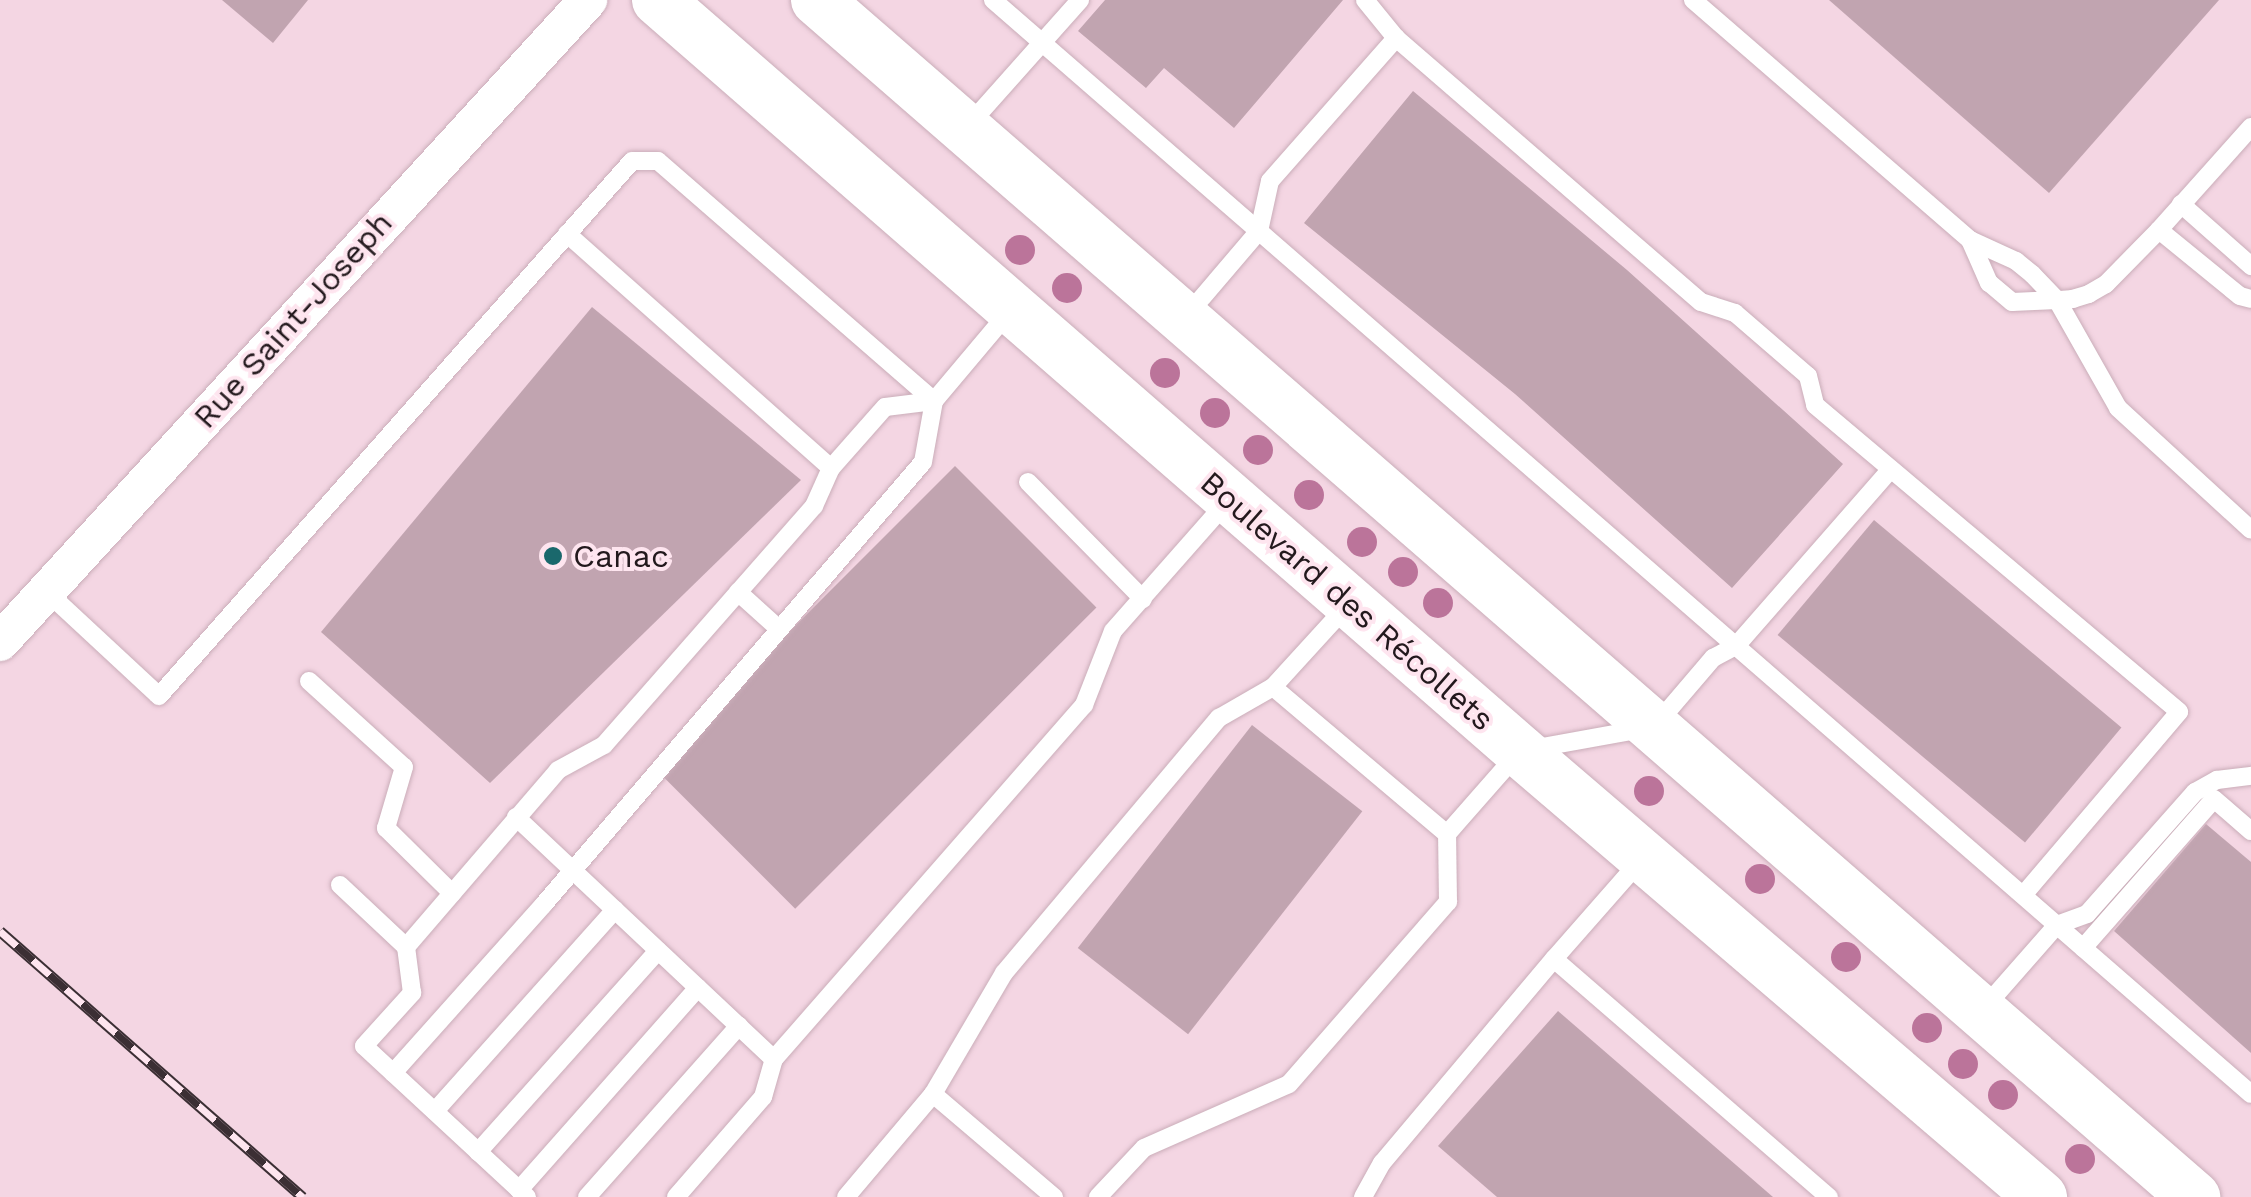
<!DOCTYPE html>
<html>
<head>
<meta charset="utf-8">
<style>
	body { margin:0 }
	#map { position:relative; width:2251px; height:1197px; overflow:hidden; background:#f4d6e3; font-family:"Work Sans",sans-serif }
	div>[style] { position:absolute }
	.building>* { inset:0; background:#c1a4b0; transform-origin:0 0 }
	.roads { filter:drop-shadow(0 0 2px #caadb9) drop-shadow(0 0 2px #caadb9) }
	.service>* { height:18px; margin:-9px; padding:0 9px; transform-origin:9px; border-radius:9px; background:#fff }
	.minor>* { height:38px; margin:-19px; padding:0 19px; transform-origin:19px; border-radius:19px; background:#fff }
	.secondary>* { height:52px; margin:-26px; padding:0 26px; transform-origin:26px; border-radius:26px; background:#fff }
	.rail>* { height:11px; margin-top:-5.5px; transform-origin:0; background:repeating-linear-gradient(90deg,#fee5ef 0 22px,#3b2f34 0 44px); box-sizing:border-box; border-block:2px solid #3b2f34 }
	.trees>* { width:30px; height:30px; margin:-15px; border-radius:50%; background:#bb749a }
	.dots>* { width:28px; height:28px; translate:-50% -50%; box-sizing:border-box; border:5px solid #fee5ef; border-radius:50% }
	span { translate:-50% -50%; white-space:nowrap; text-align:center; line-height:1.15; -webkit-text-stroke:8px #fee5ef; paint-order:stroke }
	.street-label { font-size:32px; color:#23191d }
	.poi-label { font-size:32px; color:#23191d }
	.left { translate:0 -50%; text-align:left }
</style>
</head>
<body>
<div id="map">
	<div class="building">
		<div style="clip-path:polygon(222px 0,308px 0,273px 43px)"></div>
		<div style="clip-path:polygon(1105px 0,1343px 0,1234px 128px,1164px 68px,1146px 88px,1078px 31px)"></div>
		<div style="clip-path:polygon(1829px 0,2219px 0,2049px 193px)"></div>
		<div style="clip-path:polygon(1413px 91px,1627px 270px,1843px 464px,1732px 588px,1515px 394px,1304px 223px)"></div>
		<div style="clip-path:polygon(592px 307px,801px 480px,490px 783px,321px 632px)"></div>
		<div style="left:955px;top:466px;width:200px;height:426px;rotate:45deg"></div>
		<div style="left:1874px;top:520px;width:323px;height:150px;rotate:40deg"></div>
		<div style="left:1252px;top:725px;width:140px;height:283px;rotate:38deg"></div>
		<div style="clip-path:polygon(2206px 824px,2251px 862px,2251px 1053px,2114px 931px)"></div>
		<div style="clip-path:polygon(1558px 1011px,1773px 1197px,1497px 1197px,1438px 1146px)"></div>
	</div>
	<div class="roads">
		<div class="service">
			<div style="left:993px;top:0;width:1667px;rotate:41.01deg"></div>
			<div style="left:1365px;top:0;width:49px;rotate:50.8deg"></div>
			<div style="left:1693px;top:0;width:367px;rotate:40.9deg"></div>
			<div style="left:967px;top:127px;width:170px;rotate:-48.3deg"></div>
			<div style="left:2251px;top:127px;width:138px;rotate:131.8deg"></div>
			<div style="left:2159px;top:230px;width:76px;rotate:134.5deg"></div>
			<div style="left:2106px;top:284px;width:20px;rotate:150deg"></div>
			<div style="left:2089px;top:294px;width:17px;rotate:163deg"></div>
			<div style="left:2073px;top:299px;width:16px;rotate:176deg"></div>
			<div style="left:2057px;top:300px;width:45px;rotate:177.5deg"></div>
			<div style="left:2012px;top:302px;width:30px;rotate:-140deg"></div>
			<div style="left:1989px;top:283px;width:47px;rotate:-113.8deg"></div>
			<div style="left:1970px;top:240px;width:51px;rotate:24.5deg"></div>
			<div style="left:2016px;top:261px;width:21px;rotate:39deg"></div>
			<div style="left:2032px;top:274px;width:36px;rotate:46deg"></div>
			<div style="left:2057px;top:300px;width:124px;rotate:60.5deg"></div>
			<div style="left:2118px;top:408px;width:180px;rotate:42.5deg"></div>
			<div style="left:2181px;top:204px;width:94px;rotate:41.5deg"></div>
			<div style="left:2159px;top:230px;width:104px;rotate:39.2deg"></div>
			<div style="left:2240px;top:296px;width:11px;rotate:15deg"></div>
			<div style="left:1188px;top:314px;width:109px;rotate:-49.5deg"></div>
			<div style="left:1259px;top:231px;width:51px;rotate:-77.6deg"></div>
			<div style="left:1270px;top:181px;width:191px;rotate:-48.6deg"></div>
			<div style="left:1396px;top:38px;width:403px;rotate:40.9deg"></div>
			<div style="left:1701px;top:302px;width:36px;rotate:18deg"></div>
			<div style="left:1735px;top:313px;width:96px;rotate:40.8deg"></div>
			<div style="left:1808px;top:376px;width:30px;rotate:76deg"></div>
			<div style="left:1815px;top:405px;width:476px;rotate:40.1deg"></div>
			<div style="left:2179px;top:712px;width:240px;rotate:130.4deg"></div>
			<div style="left:1028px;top:482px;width:164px;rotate:45.5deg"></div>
			<div style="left:46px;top:591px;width:154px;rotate:42.9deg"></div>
			<div style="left:159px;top:696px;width:714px;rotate:-48.52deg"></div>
			<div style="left:632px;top:161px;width:26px"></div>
			<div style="left:658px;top:161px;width:366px;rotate:41deg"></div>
			<div style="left:934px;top:401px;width:115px;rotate:-49.9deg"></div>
			<div style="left:738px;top:592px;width:55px;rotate:42.1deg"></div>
			<div style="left:1346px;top:607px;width:108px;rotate:132.4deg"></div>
			<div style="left:1273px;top:687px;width:228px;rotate:40.2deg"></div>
			<div style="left:1447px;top:834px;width:111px;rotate:-48.7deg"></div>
			<div style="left:1520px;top:751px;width:136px;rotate:-10.2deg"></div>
			<div style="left:1654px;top:727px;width:91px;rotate:-49.5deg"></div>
			<div style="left:1713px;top:658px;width:26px;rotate:-28deg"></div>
			<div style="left:1736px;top:646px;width:235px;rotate:-48.8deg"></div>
			<div style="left:309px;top:681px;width:128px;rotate:42.2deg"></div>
			<div style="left:404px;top:767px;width:64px;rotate:106.4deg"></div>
			<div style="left:386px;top:828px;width:93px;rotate:44.6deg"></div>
			<div style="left:516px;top:817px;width:354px;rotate:43.2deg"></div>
			<div style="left:774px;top:1059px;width:471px;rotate:-48.8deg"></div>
			<div style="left:1084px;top:705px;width:79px;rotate:-68.6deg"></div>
			<div style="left:1113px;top:631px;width:171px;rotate:-48.6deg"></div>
			<div style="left:1640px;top:861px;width:130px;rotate:131.3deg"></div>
			<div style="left:1554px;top:959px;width:364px;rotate:40.9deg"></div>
			<div style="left:340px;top:885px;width:91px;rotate:43.2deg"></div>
			<div style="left:2083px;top:948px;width:198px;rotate:-48.7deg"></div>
			<div style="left:2214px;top:799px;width:49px;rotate:40.9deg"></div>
			<div style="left:1984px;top:1008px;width:111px;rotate:-48.7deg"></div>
			<div style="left:2057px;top:925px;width:32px;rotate:-20deg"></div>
			<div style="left:2087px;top:914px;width:163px;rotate:-48.5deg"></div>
			<div style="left:2195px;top:792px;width:25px;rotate:-29deg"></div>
			<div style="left:2217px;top:780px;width:34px;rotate:-7deg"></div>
			<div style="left:393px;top:1073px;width:227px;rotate:-48.2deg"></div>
			<div style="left:544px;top:904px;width:582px;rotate:-49.39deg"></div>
			<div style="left:923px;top:462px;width:62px;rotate:-79.8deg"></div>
			<div style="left:934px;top:401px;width:49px;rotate:173deg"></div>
			<div style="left:885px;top:407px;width:81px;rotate:131.5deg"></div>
			<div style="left:831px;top:468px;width:353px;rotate:-138.4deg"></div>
			<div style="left:435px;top:1111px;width:270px;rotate:-48.2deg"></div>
			<div style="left:478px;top:1152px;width:270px;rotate:-48.2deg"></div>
			<div style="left:519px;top:1190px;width:270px;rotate:-48.5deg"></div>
			<div style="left:527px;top:1197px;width:222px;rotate:-137.2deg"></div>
			<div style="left:364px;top:1046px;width:72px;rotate:-47.8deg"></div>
			<div style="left:412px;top:993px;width:46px;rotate:-97.4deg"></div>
			<div style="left:406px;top:947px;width:233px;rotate:-49.3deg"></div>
			<div style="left:558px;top:770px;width:52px;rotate:-28.5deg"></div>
			<div style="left:604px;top:745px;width:318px;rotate:-48.7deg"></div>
			<div style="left:814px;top:506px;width:42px;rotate:-65.9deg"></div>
			<div style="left:587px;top:1197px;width:229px;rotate:-48.4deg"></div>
			<div style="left:676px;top:1197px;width:133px;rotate:-49deg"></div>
			<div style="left:763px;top:1097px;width:40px;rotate:-74deg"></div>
			<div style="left:846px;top:1197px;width:135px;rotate:-49.8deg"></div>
			<div style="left:1054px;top:1197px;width:159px;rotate:-139.6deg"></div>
			<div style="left:933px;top:1094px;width:140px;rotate:-59.6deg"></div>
			<div style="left:1004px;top:973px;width:334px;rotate:-49.9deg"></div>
			<div style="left:1219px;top:718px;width:62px;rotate:-29.9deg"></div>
			<div style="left:1098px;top:1197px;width:67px;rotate:-46.8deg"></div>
			<div style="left:1144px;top:1148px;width:158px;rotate:-23.8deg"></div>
			<div style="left:1289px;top:1084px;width:242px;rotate:-48.9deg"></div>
			<div style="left:1448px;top:902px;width:68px;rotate:-90.8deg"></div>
			<div style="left:1363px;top:1197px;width:39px;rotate:-61deg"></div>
			<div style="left:1382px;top:1163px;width:267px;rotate:-49.9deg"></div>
		</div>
		<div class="minor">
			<div style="left:0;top:642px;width:871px;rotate:-47.51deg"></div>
		</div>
		<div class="secondary">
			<div style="left:658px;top:0;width:1143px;rotate:41.06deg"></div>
			<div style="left:1520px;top:751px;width:686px;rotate:40.57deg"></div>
			<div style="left:817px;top:0;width:1825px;rotate:41deg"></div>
		</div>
	</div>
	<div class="rail">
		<div style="left:0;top:931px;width:403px;rotate:41.3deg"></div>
	</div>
	<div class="trees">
		<div style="left:1020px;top:250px"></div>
		<div style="left:1067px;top:288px"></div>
		<div style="left:1165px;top:373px"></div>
		<div style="left:1215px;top:413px"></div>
		<div style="left:1258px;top:450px"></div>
		<div style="left:1309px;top:495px"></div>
		<div style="left:1362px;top:542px"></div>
		<div style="left:1403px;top:572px"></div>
		<div style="left:1438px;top:603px"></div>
		<div style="left:1649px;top:791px"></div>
		<div style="left:1760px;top:879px"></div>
		<div style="left:1846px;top:957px"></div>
		<div style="left:1927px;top:1028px"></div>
		<div style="left:1963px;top:1064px"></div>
		<div style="left:2003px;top:1095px"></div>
		<div style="left:2080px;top:1159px"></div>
	</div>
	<div class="dots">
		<div style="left:553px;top:556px;background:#1a686c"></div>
	</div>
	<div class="street-label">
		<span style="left:293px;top:320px;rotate:-48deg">Rue Saint-Joseph</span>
		<span style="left:1347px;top:601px;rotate:41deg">Boulevard des Récollets</span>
	</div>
	<div class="poi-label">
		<span class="left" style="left:573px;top:556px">Canac</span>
	</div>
</div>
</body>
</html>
